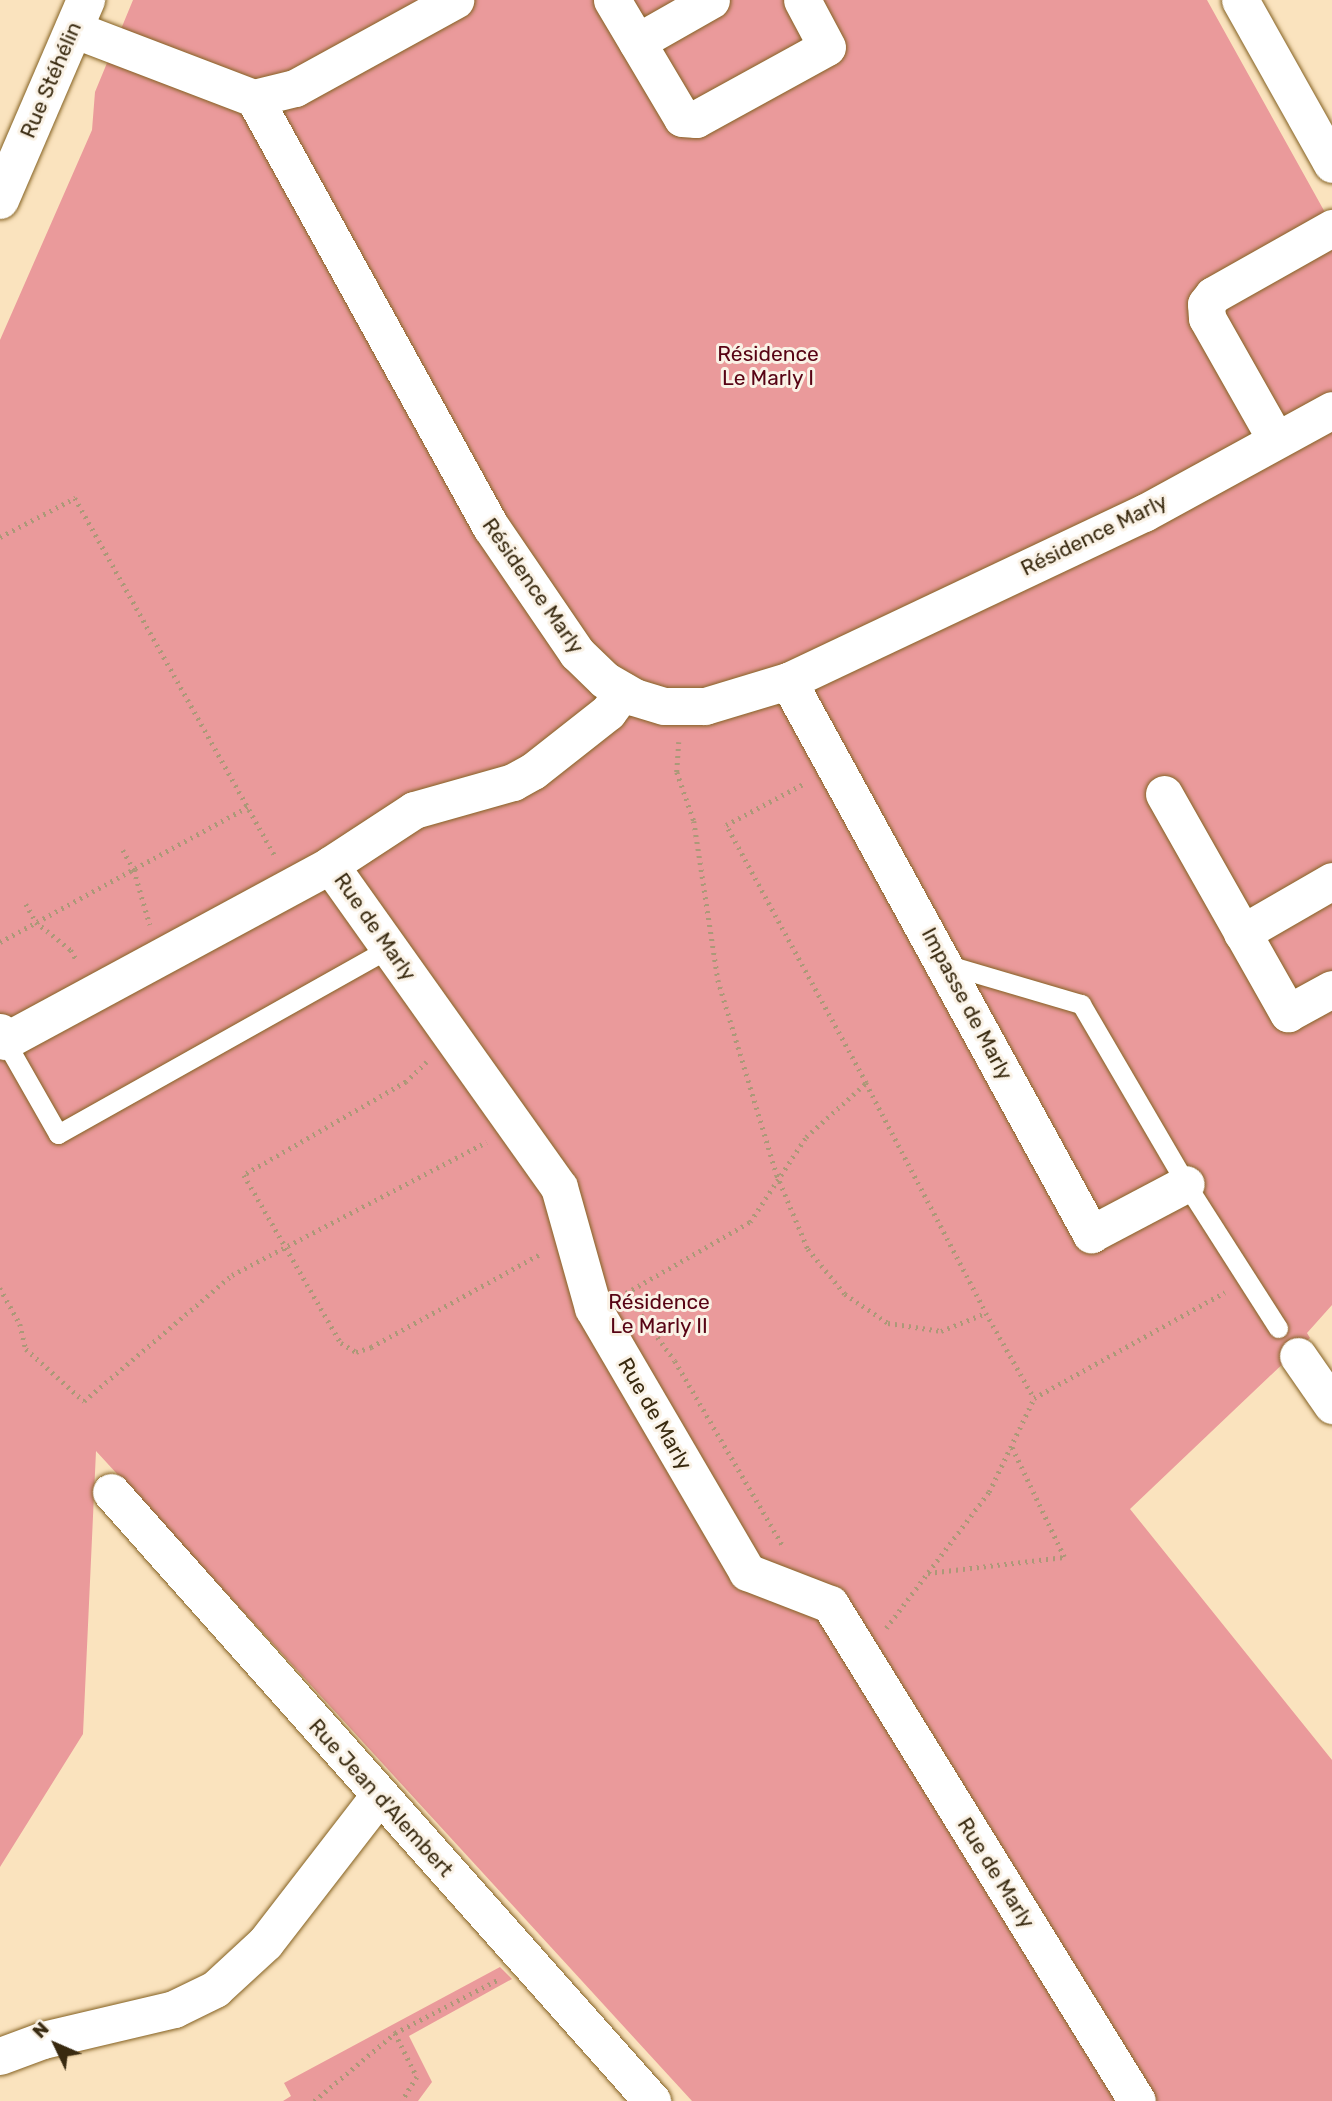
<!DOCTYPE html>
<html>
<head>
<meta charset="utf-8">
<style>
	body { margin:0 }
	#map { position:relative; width:1332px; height:2101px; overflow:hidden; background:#fae3be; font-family:Rubik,sans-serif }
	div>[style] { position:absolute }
	.green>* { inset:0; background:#ea9a9b }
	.path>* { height:4.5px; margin-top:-2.25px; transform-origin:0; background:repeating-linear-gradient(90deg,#ac9878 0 2px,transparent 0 7px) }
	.roads { filter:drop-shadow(0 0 2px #846122) drop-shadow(0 0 2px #846122) }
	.service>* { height:19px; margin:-9.5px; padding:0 9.5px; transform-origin:9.5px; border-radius:9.5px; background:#fff }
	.minor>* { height:37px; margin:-18.5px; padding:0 18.5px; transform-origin:18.5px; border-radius:18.5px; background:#fff }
	.tertiary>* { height:38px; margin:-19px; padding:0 19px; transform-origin:19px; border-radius:19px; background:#fff }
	span { translate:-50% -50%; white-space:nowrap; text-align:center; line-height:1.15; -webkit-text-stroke:6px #faf2e6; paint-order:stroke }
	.street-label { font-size:21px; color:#392a10 }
	.park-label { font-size:21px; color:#570314 }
	.north { position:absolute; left:21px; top:2010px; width:70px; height:70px; -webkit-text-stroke:5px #faf2e6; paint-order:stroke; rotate:314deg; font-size:19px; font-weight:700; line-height:28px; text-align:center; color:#392a10 }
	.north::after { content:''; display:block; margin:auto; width:24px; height:32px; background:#392a10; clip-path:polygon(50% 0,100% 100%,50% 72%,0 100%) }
</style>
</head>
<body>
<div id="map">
	<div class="green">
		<div style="clip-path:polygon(133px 0,1207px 0,1332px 225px,1332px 1305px,1307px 1333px,1310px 1338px,1130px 1509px,1332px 1760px,1332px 2101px,692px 2101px,96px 1451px,83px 1734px,0 1867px,0 340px,92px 130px,95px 92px)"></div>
		<div style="clip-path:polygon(500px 1967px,512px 1979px,409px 2036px,432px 2082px,418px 2101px,283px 2101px,291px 2096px,284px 2083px)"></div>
	</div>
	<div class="path">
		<div style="left:0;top:537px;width:85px;rotate:-27.5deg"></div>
		<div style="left:75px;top:498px;width:411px;rotate:60.8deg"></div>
		<div style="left:679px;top:742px;width:30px;rotate:94deg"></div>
		<div style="left:677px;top:772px;width:52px;rotate:70.9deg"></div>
		<div style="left:694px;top:821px;width:161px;rotate:81.4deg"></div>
		<div style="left:718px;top:980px;width:204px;rotate:73.2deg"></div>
		<div style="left:777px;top:1175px;width:80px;rotate:67.3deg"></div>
		<div style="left:808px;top:1249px;width:58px;rotate:50.6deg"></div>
		<div style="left:845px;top:1294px;width:52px;rotate:34deg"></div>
		<div style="left:888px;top:1323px;width:54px;rotate:8.6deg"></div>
		<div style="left:941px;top:1331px;width:48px;rotate:-21.8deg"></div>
		<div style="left:986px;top:1313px;width:98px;rotate:60.5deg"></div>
		<div style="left:1034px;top:1398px;width:218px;rotate:-29deg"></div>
		<div style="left:123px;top:850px;width:23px;rotate:61deg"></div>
		<div style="left:134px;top:870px;width:57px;rotate:73.8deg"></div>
		<div style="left:26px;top:904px;width:21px;rotate:61deg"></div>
		<div style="left:36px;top:922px;width:45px;rotate:38.7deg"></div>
		<div style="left:71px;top:950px;width:13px;rotate:61deg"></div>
		<div style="left:0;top:942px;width:282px;rotate:-28.6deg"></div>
		<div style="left:427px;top:1062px;width:29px;rotate:136deg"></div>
		<div style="left:406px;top:1082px;width:187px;rotate:150.1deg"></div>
		<div style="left:244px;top:1175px;width:194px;rotate:60deg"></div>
		<div style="left:341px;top:1343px;width:17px;rotate:31deg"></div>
		<div style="left:356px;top:1352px;width:16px;rotate:-18deg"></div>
		<div style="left:371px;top:1347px;width:195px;rotate:-28.8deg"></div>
		<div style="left:866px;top:1083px;width:259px;rotate:62.4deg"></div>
		<div style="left:0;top:1288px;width:41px;rotate:60.9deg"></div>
		<div style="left:20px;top:1324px;width:26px;rotate:77deg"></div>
		<div style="left:26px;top:1349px;width:78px;rotate:41.9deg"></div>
		<div style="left:84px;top:1401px;width:194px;rotate:-40.4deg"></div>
		<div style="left:232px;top:1275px;width:287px;rotate:-27.6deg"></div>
		<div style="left:626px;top:1293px;width:143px;rotate:-29.8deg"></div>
		<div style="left:750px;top:1222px;width:102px;rotate:-56.6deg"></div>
		<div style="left:806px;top:1137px;width:81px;rotate:-42deg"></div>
		<div style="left:866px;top:1083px;width:294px;rotate:-118.5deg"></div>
		<div style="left:726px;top:825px;width:89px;rotate:-28deg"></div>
		<div style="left:637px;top:1309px;width:64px;rotate:53.8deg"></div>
		<div style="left:675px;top:1361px;width:214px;rotate:59.7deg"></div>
		<div style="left:928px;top:1573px;width:137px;rotate:-6.7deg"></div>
		<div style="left:1064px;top:1557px;width:123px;rotate:-115.5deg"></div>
		<div style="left:886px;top:1628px;width:171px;rotate:-52.9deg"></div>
		<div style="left:989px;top:1492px;width:104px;rotate:-64.4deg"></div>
		<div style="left:395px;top:2033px;width:49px;rotate:63.4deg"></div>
		<div style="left:417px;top:2077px;width:28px;rotate:122deg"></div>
		<div style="left:314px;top:2101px;width:106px;rotate:-40deg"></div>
		<div style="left:395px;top:2033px;width:117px;rotate:-27.4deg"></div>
	</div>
	<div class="roads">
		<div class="service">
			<div style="left:945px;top:964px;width:142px;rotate:16.4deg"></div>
			<div style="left:1081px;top:1004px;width:208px;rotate:59.7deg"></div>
			<div style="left:1186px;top:1184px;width:171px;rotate:57.4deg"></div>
			<div style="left:5px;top:1041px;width:107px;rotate:60.3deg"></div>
			<div style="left:58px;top:1134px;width:380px;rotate:-29.3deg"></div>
		</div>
		<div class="minor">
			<div style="left:612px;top:0;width:137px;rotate:59.3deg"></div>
			<div style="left:682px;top:118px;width:14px;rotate:4deg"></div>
			<div style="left:696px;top:119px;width:149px;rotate:-28.8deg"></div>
			<div style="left:827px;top:47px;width:53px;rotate:-118deg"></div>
			<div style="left:1240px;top:0;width:188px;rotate:60.7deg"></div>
			<div style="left:73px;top:29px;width:194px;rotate:20.9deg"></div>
			<div style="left:254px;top:98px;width:42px;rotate:-13.7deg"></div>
			<div style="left:295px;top:88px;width:183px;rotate:-28.8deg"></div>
			<div style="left:637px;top:42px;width:85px;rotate:-29.6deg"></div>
			<div style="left:254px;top:98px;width:490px;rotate:61.1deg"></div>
			<div style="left:491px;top:527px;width:153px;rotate:55.7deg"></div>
			<div style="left:577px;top:653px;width:39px;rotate:44deg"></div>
			<div style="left:605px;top:680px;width:34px;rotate:30deg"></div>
			<div style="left:634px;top:697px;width:31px;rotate:17deg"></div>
			<div style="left:664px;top:706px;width:41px"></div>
			<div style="left:705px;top:706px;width:87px;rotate:-16.8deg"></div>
			<div style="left:788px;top:681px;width:394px;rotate:-25.3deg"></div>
			<div style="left:1144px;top:513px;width:214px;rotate:-28.7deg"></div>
			<div style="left:1276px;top:440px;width:140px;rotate:-119.5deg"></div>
			<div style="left:1207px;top:318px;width:14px;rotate:-94deg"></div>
			<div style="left:1206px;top:304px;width:11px;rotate:-52deg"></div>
			<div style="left:1213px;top:295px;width:137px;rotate:-29.4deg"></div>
			<div style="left:788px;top:681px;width:631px;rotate:61.28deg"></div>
			<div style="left:1091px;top:1234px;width:107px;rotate:-27.8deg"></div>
			<div style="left:1164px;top:794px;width:252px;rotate:60.5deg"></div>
			<div style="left:1288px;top:1013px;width:50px;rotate:-28.6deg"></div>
			<div style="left:330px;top:865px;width:395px;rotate:54.6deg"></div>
			<div style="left:559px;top:1187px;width:126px;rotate:74.3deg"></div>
			<div style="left:593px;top:1308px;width:306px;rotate:59.7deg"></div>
			<div style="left:747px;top:1572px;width:89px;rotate:21.1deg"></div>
			<div style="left:830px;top:1604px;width:584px;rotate:58.3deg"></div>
			<div style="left:1242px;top:933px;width:104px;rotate:-30deg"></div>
			<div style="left:0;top:1032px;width:10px;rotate:61deg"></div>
			<div style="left:5px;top:1041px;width:370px;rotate:-28.4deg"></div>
			<div style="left:330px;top:865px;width:100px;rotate:-33.2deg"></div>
			<div style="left:414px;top:810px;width:103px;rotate:-15.8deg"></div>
			<div style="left:513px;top:782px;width:23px;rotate:-29deg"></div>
			<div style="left:533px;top:771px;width:95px;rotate:-38.2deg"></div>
			<div style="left:608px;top:712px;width:26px;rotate:-54deg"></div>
			<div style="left:1298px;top:1356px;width:60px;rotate:55.2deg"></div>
			<div style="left:111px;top:1492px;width:815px;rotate:48.38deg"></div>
			<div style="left:0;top:2056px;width:46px;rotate:-20.4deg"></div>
			<div style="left:43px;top:2040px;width:135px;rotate:-13.3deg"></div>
			<div style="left:174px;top:2009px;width:46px;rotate:-26deg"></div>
			<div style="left:215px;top:1989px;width:68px;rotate:-42.6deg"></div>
			<div style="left:265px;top:1943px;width:185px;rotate:-52.3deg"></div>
		</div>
		<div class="tertiary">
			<div style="left:0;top:200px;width:218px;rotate:-66.7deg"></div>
		</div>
	</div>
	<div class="street-label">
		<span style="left:51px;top:80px;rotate:-67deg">Rue Stéhélin</span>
		<span style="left:1094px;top:535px;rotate:-26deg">Résidence Marly</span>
		<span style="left:533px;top:586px;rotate:55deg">Résidence Marly</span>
		<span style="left:375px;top:927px;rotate:55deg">Rue de Marly</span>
		<span style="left:967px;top:1004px;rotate:62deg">Impasse de Marly</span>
		<span style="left:655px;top:1414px;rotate:60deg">Rue de Marly</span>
		<span style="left:381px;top:1798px;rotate:48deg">Rue Jean d'Alembert</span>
		<span style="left:996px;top:1873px;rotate:58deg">Rue de Marly</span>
	</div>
	<div class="park-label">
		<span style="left:768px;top:366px">Résidence<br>Le Marly I</span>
		<span style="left:659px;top:1314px">Résidence<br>Le Marly II</span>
	</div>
	<div class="north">N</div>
</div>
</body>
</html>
